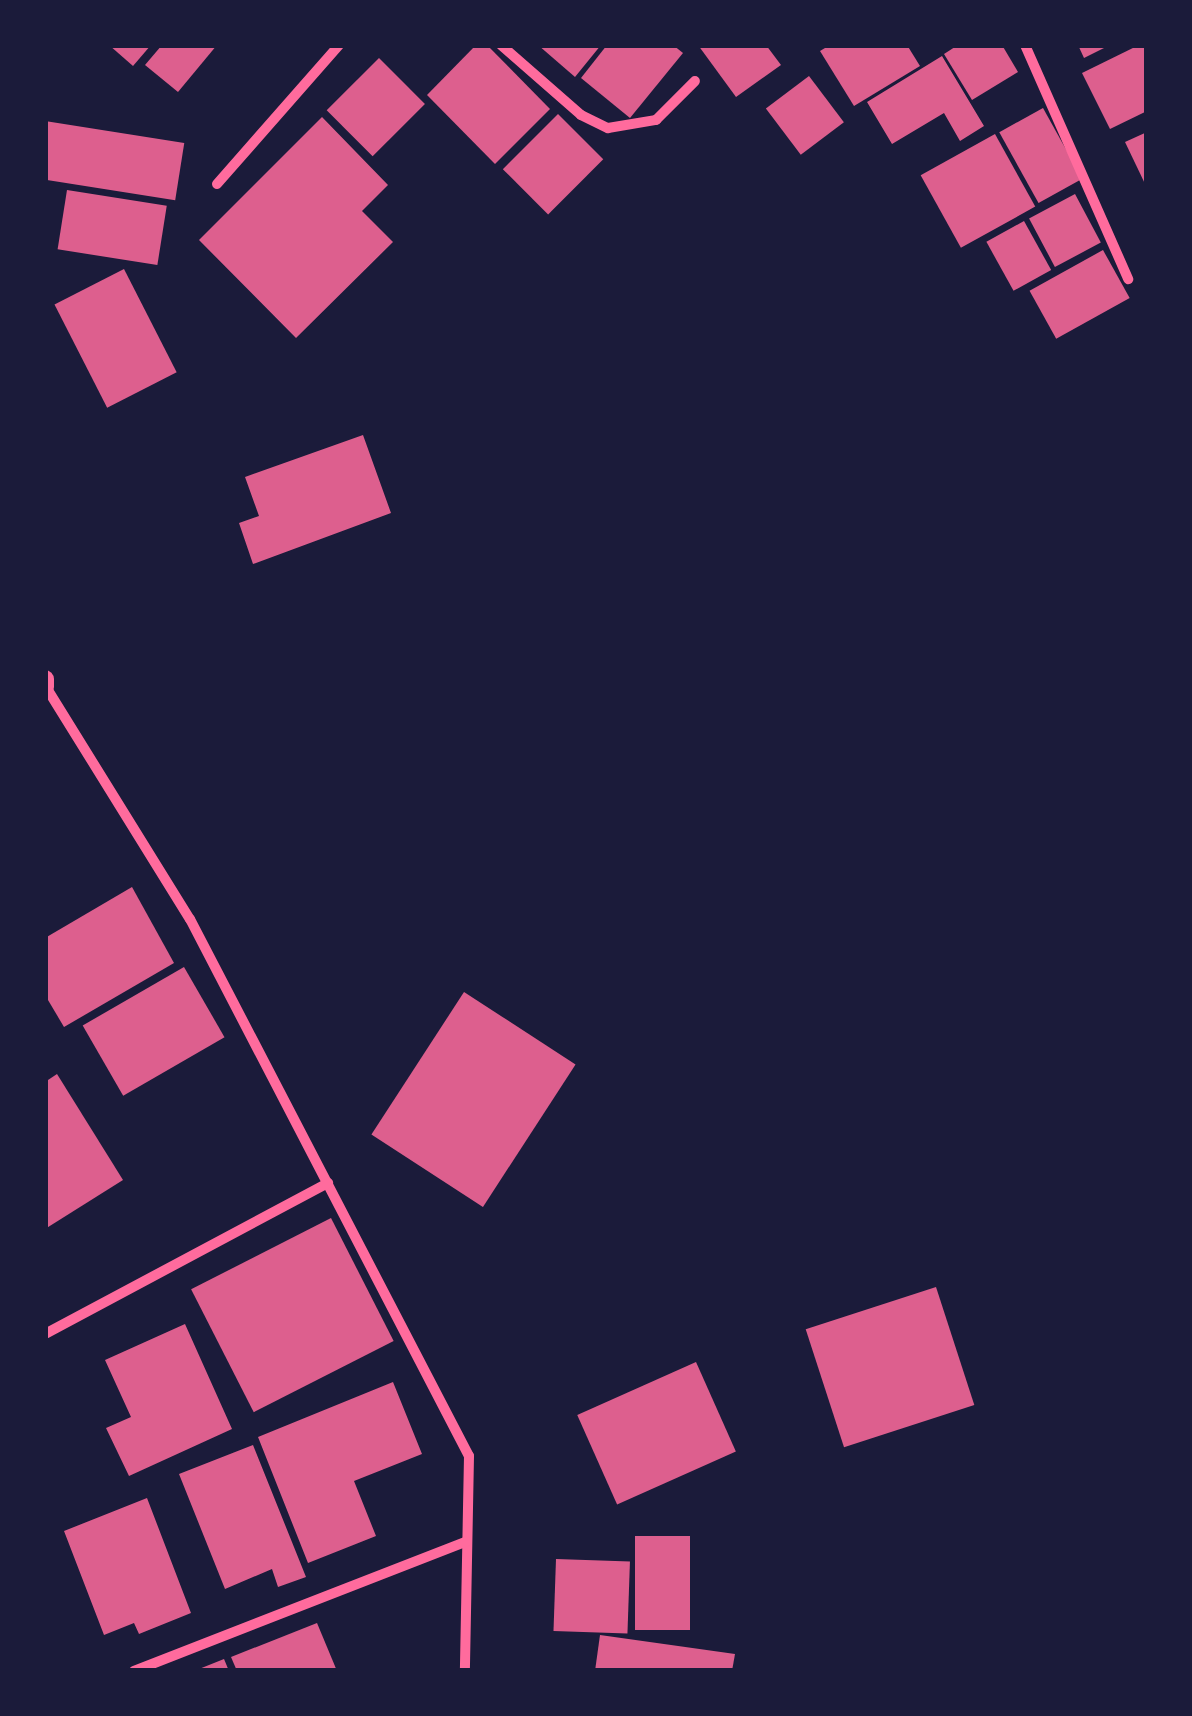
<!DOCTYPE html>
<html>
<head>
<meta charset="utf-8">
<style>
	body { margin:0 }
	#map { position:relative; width:1192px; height:1716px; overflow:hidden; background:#1b1b3a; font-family:Mulish,sans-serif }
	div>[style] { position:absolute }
	.building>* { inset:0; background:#dd5f8e; transform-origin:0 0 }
	.minor>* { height:10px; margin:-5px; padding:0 5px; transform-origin:5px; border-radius:5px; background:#ff6b9d }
	.tertiary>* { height:18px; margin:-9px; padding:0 9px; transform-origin:9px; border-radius:9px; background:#ff6b9d }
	span { translate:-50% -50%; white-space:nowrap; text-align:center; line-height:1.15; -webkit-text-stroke:10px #1b1b3a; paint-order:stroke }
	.frame { position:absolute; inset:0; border:48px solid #1b1b3a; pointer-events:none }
</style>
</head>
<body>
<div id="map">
	<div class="building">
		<div style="clip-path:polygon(109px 45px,151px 45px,133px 66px)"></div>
		<div style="clip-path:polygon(162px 45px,217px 45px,178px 92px,145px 65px)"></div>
		<div style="clip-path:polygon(476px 45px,487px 45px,550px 109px,495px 164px,427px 95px)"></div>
		<div style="clip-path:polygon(538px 45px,601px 45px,575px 77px)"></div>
		<div style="clip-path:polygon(607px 45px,673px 45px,683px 53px,630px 118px,581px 78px)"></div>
		<div style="clip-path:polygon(698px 45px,766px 45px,781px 65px,736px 97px)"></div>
		<div style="clip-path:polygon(830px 45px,907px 45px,920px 66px,854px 106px,820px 51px)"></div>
		<div style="clip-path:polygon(958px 45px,1002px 45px,1018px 72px,972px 100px,944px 54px)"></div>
		<div style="clip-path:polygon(1078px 45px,1110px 45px,1084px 58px)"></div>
		<div style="clip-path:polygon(1139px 45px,1147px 45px,1147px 111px,1110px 129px,1082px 73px)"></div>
		<div style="clip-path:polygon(942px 56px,984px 126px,960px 141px,944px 113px,892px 144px,867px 102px)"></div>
		<div style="left:379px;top:58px;width:65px;height:74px;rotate:45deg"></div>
		<div style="left:809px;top:76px;width:58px;height:54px;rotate:53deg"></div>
		<div style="left:1043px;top:108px;width:81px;height:50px;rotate:61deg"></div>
		<div style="left:558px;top:114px;width:64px;height:78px;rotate:45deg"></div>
		<div style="clip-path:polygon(322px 117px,388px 185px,362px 211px,393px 242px,296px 338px,199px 240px)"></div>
		<div style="left:45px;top:121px;width:141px;height:58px;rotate:9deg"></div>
		<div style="clip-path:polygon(1147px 132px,1147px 188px,1125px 142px)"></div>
		<div style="left:995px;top:134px;width:83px;height:85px;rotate:61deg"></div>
		<div style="left:67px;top:190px;width:101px;height:60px;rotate:9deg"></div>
		<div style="left:1075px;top:194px;width:55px;height:52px;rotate:62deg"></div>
		<div style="left:1024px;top:221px;width:56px;height:43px;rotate:61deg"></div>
		<div style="left:1103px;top:250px;width:55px;height:84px;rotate:61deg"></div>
		<div style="left:124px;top:269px;width:116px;height:78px;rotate:63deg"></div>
		<div style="clip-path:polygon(363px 435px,391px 513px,253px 564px,239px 523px,259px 516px,245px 477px)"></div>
		<div style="clip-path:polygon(132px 887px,174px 963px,64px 1027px,45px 995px,45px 938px)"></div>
		<div style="left:184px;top:967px;width:81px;height:117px;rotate:60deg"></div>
		<div style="left:464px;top:992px;width:133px;height:170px;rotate:33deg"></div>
		<div style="clip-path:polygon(57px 1074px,123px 1180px,45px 1229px,45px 1082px)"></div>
		<div style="left:331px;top:1218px;width:138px;height:157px;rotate:63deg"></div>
		<div style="left:936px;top:1287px;width:124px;height:137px;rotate:72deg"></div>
		<div style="clip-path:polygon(185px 1324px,232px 1429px,129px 1476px,106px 1428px,131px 1417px,105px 1360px)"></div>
		<div style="left:696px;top:1362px;width:98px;height:130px;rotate:66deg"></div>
		<div style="clip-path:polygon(393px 1382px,422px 1454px,354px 1481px,376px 1536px,308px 1563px,258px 1437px)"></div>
		<div style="clip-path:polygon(253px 1445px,306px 1577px,278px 1587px,272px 1569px,225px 1589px,179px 1474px)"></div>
		<div style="clip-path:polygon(147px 1498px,191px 1613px,139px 1634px,134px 1623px,104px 1635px,64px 1531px)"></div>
		<div style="left:635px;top:1536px;width:55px;height:94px"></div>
		<div style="left:556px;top:1559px;width:74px;height:72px;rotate:2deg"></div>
		<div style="clip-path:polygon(317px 1623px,337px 1671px,237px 1671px,231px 1657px)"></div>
		<div style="clip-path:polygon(600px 1635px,735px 1654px,732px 1671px,595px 1671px)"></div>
		<div style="clip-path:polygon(224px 1659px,229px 1671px,194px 1671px)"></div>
	</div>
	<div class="minor">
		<div style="left:501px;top:45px;width:106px;rotate:41.2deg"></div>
		<div style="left:581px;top:115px;width:30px;rotate:26deg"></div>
		<div style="left:608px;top:128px;width:49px;rotate:-9.5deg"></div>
		<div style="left:656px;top:120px;width:55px;rotate:-45deg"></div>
		<div style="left:1025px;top:45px;width:256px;rotate:66.2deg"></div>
		<div style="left:217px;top:184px;width:185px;rotate:-48.7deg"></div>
		<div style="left:46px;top:687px;width:273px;rotate:58.2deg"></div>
		<div style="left:190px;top:919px;width:605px;rotate:62.55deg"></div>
		<div style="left:469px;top:1456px;width:215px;rotate:91.1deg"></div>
		<div style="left:45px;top:1334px;width:321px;rotate:-28.1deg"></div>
		<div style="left:134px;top:1671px;width:357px;rotate:-21.3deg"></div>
	</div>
	<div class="tertiary">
		<div style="left:45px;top:679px;width:8px;rotate:90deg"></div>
	</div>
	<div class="frame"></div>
</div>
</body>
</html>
